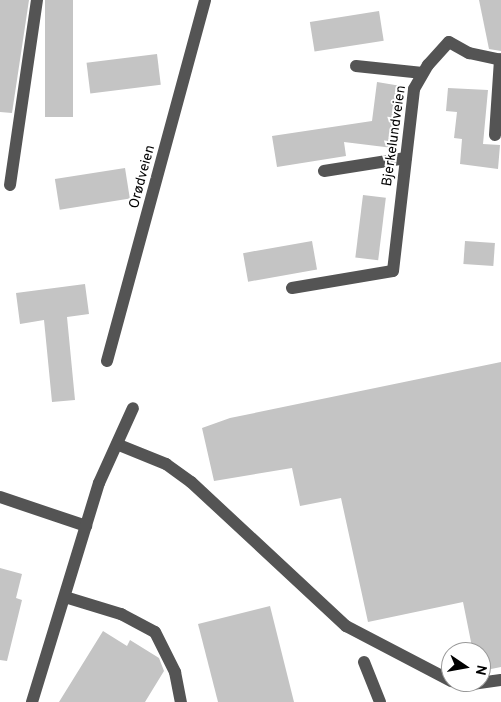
<!DOCTYPE html>
<html>
<head>
<meta charset="utf-8">
<style>
	body { margin:0 }
	#map { position:relative; width:501px; height:702px; overflow:hidden; background:#fff; font-family:Overpass,sans-serif }
	div>[style] { position:absolute }
	.building>* { inset:0; background:#c4c4c4; transform-origin:0 0 }
	.minor>* { height:12px; margin:-6px; padding:0 6px; transform-origin:6px; border-radius:6px; background:#545454 }
	span { translate:-50% -50%; white-space:nowrap; text-align:center; line-height:1.15; -webkit-text-stroke:4px #fff; paint-order:stroke }
	.street-label { font-size:14px; color:#000 }
	.north { position:absolute; left:441px; top:642px; width:50px; height:50px; box-sizing:border-box; background:#fff; border:1px solid #999; border-radius:50%; rotate:102deg; font-size:14px; font-weight:700; line-height:20px; text-align:center; color:#000 }
	.north::after { content:''; display:block; margin:auto; width:18px; height:22px; background:#000; clip-path:polygon(50% 0,100% 100%,50% 72%,0 100%) }
</style>
</head>
<body>
<div id="map">
	<div class="building">
		<div style="clip-path:polygon(0 0,29px 0,12px 113px,0 112px)"></div>
		<div style="left:45px;top:0;width:28px;height:117px"></div>
		<div style="clip-path:polygon(479px 0,501px 0,501px 51px,489px 49px)"></div>
		<div style="left:379px;top:11px;width:30px;height:70px;rotate:81deg"></div>
		<div style="left:157px;top:54px;width:31px;height:71px;rotate:83deg"></div>
		<div style="clip-path:polygon(377px 82px,401px 86px,393px 148px,344px 142px,346px 156px,277px 167px,272px 136px,372px 121px)"></div>
		<div style="clip-path:polygon(448px 88px,488px 90px,483px 144px,500px 145px,498px 169px,460px 164px,462px 139px,454px 138px,457px 112px,446px 111px)"></div>
		<div style="left:125px;top:168px;width:31px;height:71px;rotate:81deg"></div>
		<div style="left:363px;top:195px;width:23px;height:63px;rotate:7deg"></div>
		<div style="left:312px;top:241px;width:29px;height:70px;rotate:80deg"></div>
		<div style="left:465px;top:241px;width:30px;height:23px;rotate:4deg"></div>
		<div style="clip-path:polygon(85px 284px,89px 314px,67px 317px,75px 400px,52px 402px,44px 320px,20px 324px,16px 293px)"></div>
		<div style="clip-path:polygon(501px 362px,501px 667px,481px 671px,481px 652px,473px 652px,463px 602px,368px 622px,341px 498px,300px 506px,292px 468px,214px 481px,202px 428px,230px 418px)"></div>
		<div style="clip-path:polygon(0 568px,22px 574px,16px 598px,22px 600px,7px 661px,0 660px)"></div>
		<div style="clip-path:polygon(270px 606px,294px 702px,218px 702px,198px 624px)"></div>
		<div style="clip-path:polygon(103px 631px,127px 646px,130px 640px,159px 658px,164px 671px,145px 702px,59px 702px)"></div>
	</div>
	<div class="minor">
		<div style="left:356px;top:66px;width:67px;rotate:6deg"></div>
		<div style="left:495px;top:135px;width:76px;rotate:-86.2deg"></div>
		<div style="left:324px;top:171px;width:83px;rotate:-9deg"></div>
		<div style="left:10px;top:185px;width:187px;rotate:-81.7deg"></div>
		<div style="left:292px;top:288px;width:102px;rotate:-9.6deg"></div>
		<div style="left:393px;top:271px;width:183px;rotate:-83.4deg"></div>
		<div style="left:414px;top:89px;width:28px;rotate:-60deg"></div>
		<div style="left:428px;top:65px;width:31px;rotate:-48deg"></div>
		<div style="left:449px;top:42px;width:23px;rotate:29deg"></div>
		<div style="left:469px;top:53px;width:33px;rotate:12deg"></div>
		<div style="left:107px;top:361px;width:374px;rotate:-74.8deg"></div>
		<div style="left:119px;top:445px;width:51px;rotate:22deg"></div>
		<div style="left:166px;top:464px;width:31px;rotate:36deg"></div>
		<div style="left:191px;top:482px;width:212px;rotate:42.9deg"></div>
		<div style="left:346px;top:626px;width:119px;rotate:27.6deg"></div>
		<div style="left:0;top:497px;width:91px;rotate:18.6deg"></div>
		<div style="left:65px;top:597px;width:59px;rotate:16.9deg"></div>
		<div style="left:121px;top:614px;width:38px;rotate:28deg"></div>
		<div style="left:155px;top:632px;width:45px;rotate:63.4deg"></div>
		<div style="left:175px;top:672px;width:31px;rotate:79deg"></div>
		<div style="left:364px;top:662px;width:43px;rotate:68.2deg"></div>
		<div style="left:457px;top:682px;width:15px;rotate:8deg"></div>
		<div style="left:472px;top:684px;width:29px;rotate:-8deg"></div>
		<div style="left:32px;top:702px;width:229px;rotate:-73deg"></div>
		<div style="left:99px;top:483px;width:82px;rotate:-65.6deg"></div>
	</div>
	<div class="street-label">
		<span style="left:395px;top:136px;rotate:-82deg">Bjerkelundveien</span>
		<span style="left:143px;top:177px;rotate:-75deg">Orødveien</span>
	</div>
	<div class="north">N</div>
</div>
</body>
</html>
